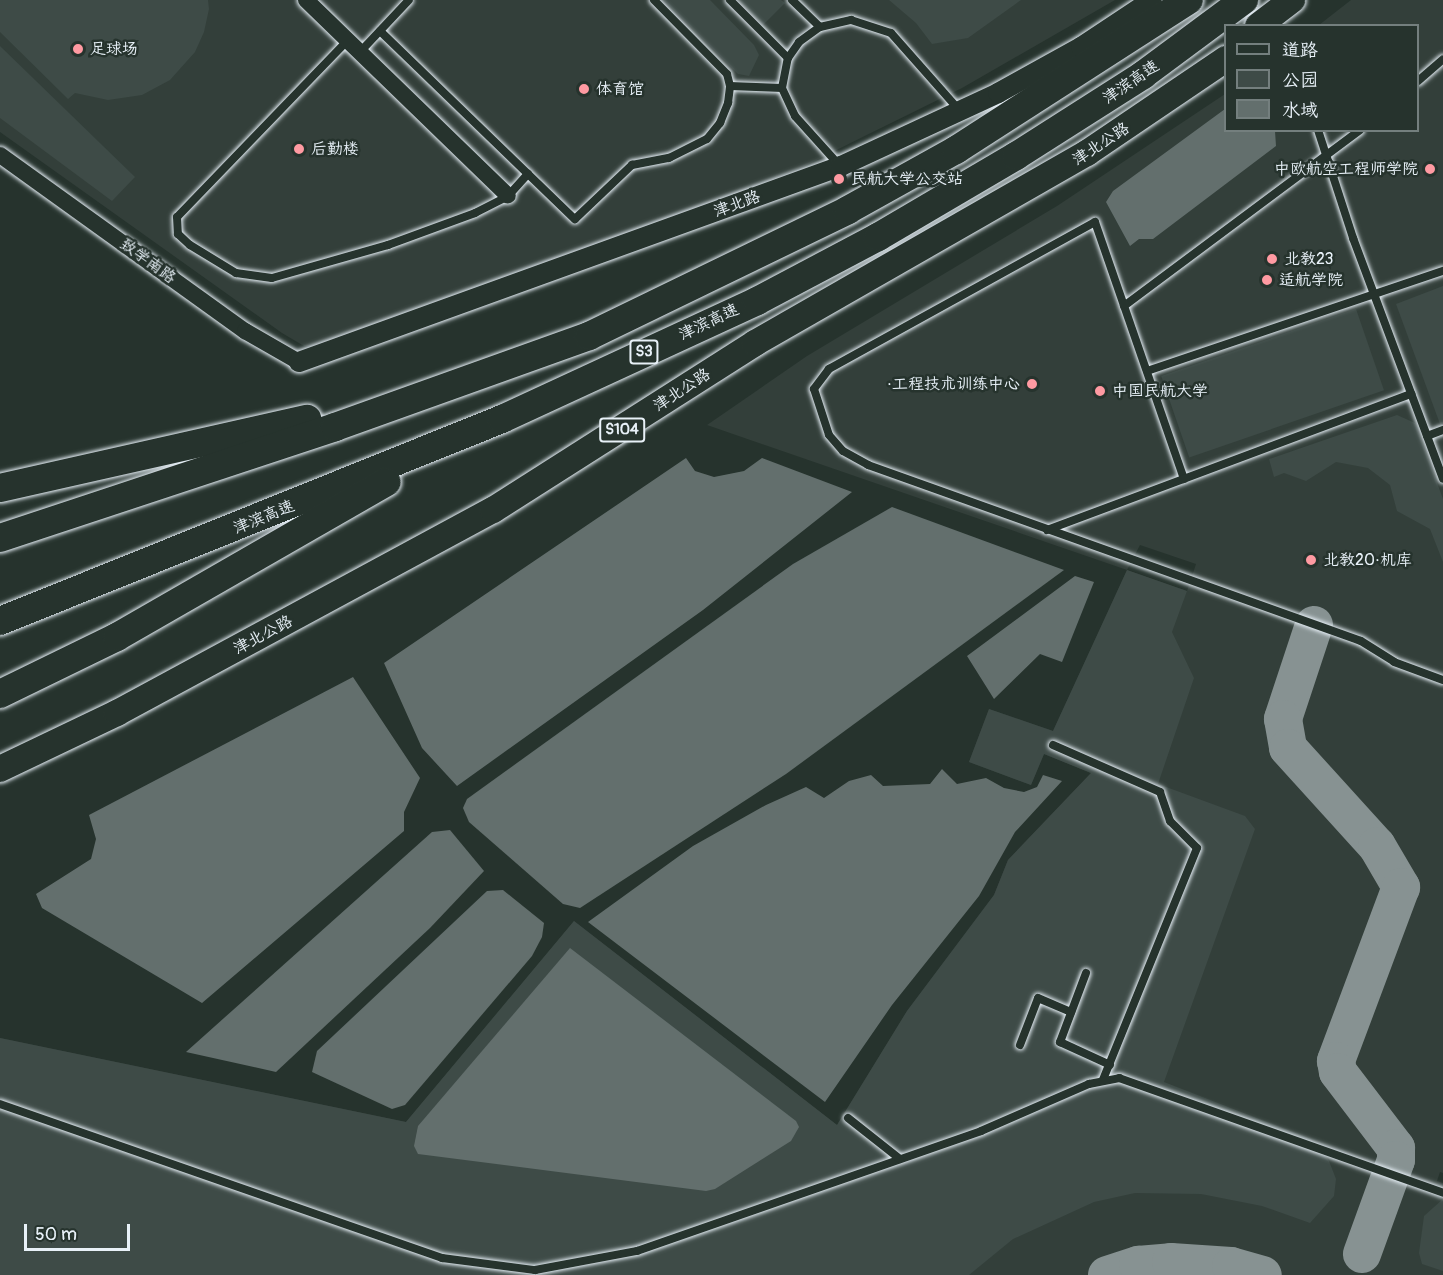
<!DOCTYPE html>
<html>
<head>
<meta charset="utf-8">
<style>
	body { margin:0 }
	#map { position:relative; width:1443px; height:1275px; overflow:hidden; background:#26332d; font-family:Pangolin,"LXGW WenKai TC",sans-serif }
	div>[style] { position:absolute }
	.built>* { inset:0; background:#333f3a }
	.green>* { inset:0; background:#3e4b47; transform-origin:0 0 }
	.water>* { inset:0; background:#636f6d }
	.taxiway>* { height:38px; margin:-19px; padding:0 19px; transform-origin:19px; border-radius:19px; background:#879292 }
	.roads { filter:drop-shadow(0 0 2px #e8f1f8) drop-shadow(0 0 2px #e8f1f8) }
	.service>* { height:8px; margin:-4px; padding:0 4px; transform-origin:4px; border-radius:4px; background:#26332d }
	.minor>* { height:16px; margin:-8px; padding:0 8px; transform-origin:8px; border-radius:8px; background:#26332d }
	.tertiary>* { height:20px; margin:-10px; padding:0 10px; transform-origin:10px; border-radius:10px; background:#26332d }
	.primary>* { height:26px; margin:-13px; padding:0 13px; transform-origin:13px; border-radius:13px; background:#26332d }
	.motorway>* { height:28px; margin:-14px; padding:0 14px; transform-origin:14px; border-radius:14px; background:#26332d }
	.dots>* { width:16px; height:16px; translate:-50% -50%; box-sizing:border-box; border:3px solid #26332d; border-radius:50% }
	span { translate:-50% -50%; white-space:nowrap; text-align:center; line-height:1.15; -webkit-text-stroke:5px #26332d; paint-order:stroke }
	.shield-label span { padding:2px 4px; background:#26332d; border:2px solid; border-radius:4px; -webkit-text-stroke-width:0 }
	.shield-label { font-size:15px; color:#e8f1f8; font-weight:700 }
	.poi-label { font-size:16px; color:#e8f1f8 }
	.left { translate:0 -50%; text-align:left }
	.right { translate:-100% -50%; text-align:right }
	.street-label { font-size:16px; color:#e8f1f8 }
	.legend { position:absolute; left:1224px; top:24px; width:195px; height:108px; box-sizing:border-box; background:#26332d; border:2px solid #747f7e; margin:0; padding:8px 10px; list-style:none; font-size:18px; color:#e8f1f8 }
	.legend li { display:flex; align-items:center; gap:12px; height:30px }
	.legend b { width:30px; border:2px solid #747f7e }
	.scale { position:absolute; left:24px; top:1224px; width:106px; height:27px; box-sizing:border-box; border:3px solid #e8f1f8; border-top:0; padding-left:8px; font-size:18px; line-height:21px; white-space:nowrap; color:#e8f1f8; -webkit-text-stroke:4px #26332d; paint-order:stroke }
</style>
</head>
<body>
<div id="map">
	<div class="built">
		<div style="clip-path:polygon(0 0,1115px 0,962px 88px,804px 166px,587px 255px,327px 347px,304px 346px,282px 333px,0 132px)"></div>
		<div style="clip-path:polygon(evenodd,1351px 0,1443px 0,1443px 1173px,1440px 1172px,1437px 1181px,1443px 1183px,1443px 1275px,0 1275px,0 1038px,406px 1122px,574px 921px,837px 1125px,907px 1011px,994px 895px,1008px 860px,1091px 773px,1044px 754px,1031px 785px,969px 762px,989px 709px,1053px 731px,1127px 570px,707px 425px,807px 356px,1057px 206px,1225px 94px,1226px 130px,1418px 130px,1418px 26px,1319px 25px,1351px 0,1140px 545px,1196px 564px,1187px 591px,1127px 570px,1140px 545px)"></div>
	</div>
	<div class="green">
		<div style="clip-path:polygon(0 0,208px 0,209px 9px,204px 32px,195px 52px,170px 80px,142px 95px,108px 100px,75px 93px,68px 99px,0 32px)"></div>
		<div style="clip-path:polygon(664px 0,710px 0,754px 45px,759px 55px,749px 76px,738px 74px)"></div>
		<div style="clip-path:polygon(738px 0,781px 0,785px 3px,763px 25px)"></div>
		<div style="clip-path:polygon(889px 0,1021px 0,968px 38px,932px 44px,916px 23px)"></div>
		<div style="clip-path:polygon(0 46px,135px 177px,112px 201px,0 118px)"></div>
		<div style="clip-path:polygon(1443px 286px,1443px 423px,1440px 424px,1396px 304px)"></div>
		<div style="left:1356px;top:309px;width:86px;height:206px;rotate:71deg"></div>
		<div style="clip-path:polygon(1397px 415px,1415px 423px,1443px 499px,1443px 562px,1430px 529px,1397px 511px,1390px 485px,1368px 468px,1336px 462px,1306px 481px,1284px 473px,1274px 477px,1269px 459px)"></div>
		<div style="clip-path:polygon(1127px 570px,1187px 591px,1172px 632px,1194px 678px,1158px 784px,1245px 816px,1255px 829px,1164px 1082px,1311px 1139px,1329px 1161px,1336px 1179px,1334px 1196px,1310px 1223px,1262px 1206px,1201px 1194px,1135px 1193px,1094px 1202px,1013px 1239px,969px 1275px,0 1275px,0 1038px,406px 1122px,574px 921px,837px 1125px,907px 1011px,994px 895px,1008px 860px,1091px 773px,1044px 754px,1031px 785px,969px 762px,989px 709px,1053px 731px)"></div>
		<div style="clip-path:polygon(1443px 1199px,1443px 1271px,1422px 1264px,1419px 1253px,1424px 1216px)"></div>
	</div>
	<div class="water">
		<div style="clip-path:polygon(1225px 109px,1226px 130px,1275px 131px,1276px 146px,1153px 239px,1139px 239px,1130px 246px,1106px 202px,1113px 191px)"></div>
		<div style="clip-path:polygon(686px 458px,695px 471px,714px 477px,744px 471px,762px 458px,852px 492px,703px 610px,457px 786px,422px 748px,384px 663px)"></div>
		<div style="clip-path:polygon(892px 507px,1064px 570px,786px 774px,580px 908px,563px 904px,469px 822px,463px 808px,467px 799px,793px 564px)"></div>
		<div style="clip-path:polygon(1075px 576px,1094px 582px,1062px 662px,1040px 654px,994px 699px,967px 656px)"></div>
		<div style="clip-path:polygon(353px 677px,420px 778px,404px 812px,404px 831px,202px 1003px,42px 908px,36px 894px,91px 859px,96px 839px,89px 815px)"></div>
		<div style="clip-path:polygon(942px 769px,957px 784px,986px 778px,1004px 788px,1024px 792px,1037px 787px,1043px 775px,1062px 781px,1015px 832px,979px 896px,892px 1005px,825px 1102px,588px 922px,693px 846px,766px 805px,806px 787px,824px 798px,849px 781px,871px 775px,883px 786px,930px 784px)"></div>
		<div style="clip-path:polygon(450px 830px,484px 871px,430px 928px,276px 1072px,186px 1052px,432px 832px)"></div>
		<div style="clip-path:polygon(503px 890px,544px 923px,542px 937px,532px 956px,405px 1105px,392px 1109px,312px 1072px,317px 1051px,487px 891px)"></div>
		<div style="clip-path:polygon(570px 948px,796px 1121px,799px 1127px,791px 1141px,715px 1189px,706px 1191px,418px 1154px,414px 1146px,418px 1126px)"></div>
	</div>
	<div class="taxiway">
		<div style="left:1314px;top:625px;width:99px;rotate:108.3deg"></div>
		<div style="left:1283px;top:719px;width:29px;rotate:80deg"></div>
		<div style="left:1288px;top:748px;width:132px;rotate:47.8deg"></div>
		<div style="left:1377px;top:846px;width:48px;rotate:59.7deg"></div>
		<div style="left:1401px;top:887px;width:186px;rotate:110.5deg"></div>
		<div style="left:1336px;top:1061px;width:11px;rotate:80deg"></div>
		<div style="left:1338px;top:1072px;width:96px;rotate:52.7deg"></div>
		<div style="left:1396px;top:1148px;width:12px;rotate:90deg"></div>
		<div style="left:1396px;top:1160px;width:100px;rotate:109.9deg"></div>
		<div style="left:1107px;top:1275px;width:33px;rotate:-18deg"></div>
		<div style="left:1138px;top:1265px;width:33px;rotate:-5deg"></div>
		<div style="left:1171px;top:1262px;width:60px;rotate:3.8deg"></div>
		<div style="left:1231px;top:1266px;width:33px;rotate:16deg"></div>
	</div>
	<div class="roads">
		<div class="service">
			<div style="left:730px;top:0;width:82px;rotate:45deg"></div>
			<div style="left:792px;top:0;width:39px;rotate:44deg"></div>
			<div style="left:380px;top:31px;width:271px;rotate:44deg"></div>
			<div style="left:575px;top:219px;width:79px;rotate:-43.5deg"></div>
			<div style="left:632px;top:165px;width:38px;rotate:-11deg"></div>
			<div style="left:669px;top:158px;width:42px;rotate:-26.6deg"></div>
			<div style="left:707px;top:139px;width:21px;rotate:-51deg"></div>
			<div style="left:720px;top:123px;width:22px;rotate:-68deg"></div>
			<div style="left:728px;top:103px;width:17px;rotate:-83deg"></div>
			<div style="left:730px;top:86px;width:12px;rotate:-104deg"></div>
			<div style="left:727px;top:74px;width:104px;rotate:-134.6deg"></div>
			<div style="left:348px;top:40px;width:246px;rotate:134deg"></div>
			<div style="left:177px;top:217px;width:17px;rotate:87deg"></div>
			<div style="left:178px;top:234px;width:16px;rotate:43deg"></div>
			<div style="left:190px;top:245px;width:54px;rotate:31.3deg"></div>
			<div style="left:236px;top:273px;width:36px;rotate:8deg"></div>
			<div style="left:272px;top:278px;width:121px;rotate:-15.9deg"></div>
			<div style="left:388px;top:245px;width:93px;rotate:-20.2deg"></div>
			<div style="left:475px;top:213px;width:37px;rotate:-27deg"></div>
			<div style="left:508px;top:196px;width:30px;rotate:-48deg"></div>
			<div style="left:360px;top:52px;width:71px;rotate:-46.7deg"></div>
			<div style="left:1418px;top:81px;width:33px;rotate:-41deg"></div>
			<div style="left:730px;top:86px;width:52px;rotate:2.2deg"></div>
			<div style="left:1318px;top:130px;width:114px;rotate:72deg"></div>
			<div style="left:1353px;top:238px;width:257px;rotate:69.5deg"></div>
			<div style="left:840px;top:166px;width:67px;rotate:-132deg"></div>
			<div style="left:795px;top:116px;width:31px;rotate:-115deg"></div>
			<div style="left:782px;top:88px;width:31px;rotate:-79deg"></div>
			<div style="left:788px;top:58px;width:19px;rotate:-55deg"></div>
			<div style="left:799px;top:42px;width:26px;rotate:-36deg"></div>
			<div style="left:820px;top:27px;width:32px;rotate:-13deg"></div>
			<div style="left:851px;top:20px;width:42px;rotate:18deg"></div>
			<div style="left:891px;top:33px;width:104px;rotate:48.5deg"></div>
			<div style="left:1124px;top:306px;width:294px;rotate:-36.7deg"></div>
			<div style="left:1147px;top:371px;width:312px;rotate:-18.7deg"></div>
			<div style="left:1427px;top:436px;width:17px;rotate:-21deg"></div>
			<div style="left:1184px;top:479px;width:272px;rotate:-109.1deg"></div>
			<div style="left:1095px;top:222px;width:304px;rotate:151.1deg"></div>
			<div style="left:829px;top:369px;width:25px;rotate:127deg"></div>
			<div style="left:814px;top:389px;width:48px;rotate:71.9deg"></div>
			<div style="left:829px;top:435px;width:21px;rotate:49deg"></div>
			<div style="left:843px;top:451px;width:29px;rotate:29deg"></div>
			<div style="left:868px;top:465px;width:523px;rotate:19.65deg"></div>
			<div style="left:1361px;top:641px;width:39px;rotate:32deg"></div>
			<div style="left:1394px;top:662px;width:52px;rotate:20.2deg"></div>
			<div style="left:1047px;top:530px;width:389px;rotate:-20.5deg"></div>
			<div style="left:1053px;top:745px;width:117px;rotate:23.7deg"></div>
			<div style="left:1160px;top:792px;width:31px;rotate:71deg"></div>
			<div style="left:1170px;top:821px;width:38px;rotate:45deg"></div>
			<div style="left:1197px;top:848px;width:250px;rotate:112.1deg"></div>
			<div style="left:1086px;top:973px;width:74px;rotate:110.6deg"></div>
			<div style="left:1060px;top:1042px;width:55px;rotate:24.7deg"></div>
			<div style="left:1020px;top:1045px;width:50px;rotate:-69deg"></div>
			<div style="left:1038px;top:998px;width:36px;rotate:23deg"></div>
			<div style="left:0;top:1104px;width:468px;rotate:19.2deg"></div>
			<div style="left:442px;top:1258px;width:94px;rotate:7.4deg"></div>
			<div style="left:535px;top:1270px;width:104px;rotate:-10.6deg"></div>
			<div style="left:637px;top:1251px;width:364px;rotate:-19.2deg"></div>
			<div style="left:981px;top:1131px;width:118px;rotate:-23.5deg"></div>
			<div style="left:1089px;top:1084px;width:31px;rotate:-11deg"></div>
			<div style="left:1119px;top:1078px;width:344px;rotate:19.5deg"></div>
			<div style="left:848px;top:1118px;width:66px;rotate:38.3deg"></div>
		</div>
		<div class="minor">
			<div style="left:306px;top:0;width:281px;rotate:44.1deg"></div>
			<div style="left:0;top:155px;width:302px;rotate:35.7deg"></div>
			<div style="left:245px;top:331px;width:62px;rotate:29.9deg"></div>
		</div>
		<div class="tertiary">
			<div style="left:299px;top:362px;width:576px;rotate:-19.88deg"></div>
			<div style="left:841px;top:166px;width:173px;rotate:-24.9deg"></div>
			<div style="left:998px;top:93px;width:95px;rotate:-29deg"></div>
			<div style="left:1081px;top:47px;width:85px;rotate:-33.5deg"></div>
		</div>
		<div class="primary">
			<div style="left:1258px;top:26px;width:43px;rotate:-37.4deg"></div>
			<div style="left:0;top:769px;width:130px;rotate:-25.6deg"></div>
			<div style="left:117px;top:713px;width:427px;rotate:-28.4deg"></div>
			<div style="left:493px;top:510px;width:311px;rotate:-32.5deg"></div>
			<div style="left:755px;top:343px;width:383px;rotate:-29.8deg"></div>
			<div style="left:1087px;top:153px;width:168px;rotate:-34.1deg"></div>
		</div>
		<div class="motorway">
			<div style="left:0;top:488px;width:315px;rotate:-12.7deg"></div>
			<div style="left:0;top:538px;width:353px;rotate:-18.3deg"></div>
			<div style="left:335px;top:427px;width:270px;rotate:-19.7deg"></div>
			<div style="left:589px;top:336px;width:288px;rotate:-25.9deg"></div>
			<div style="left:848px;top:210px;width:124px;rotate:-29.1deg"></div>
			<div style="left:956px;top:150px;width:277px;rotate:-32.8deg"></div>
			<div style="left:0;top:621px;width:541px;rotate:-21.92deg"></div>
			<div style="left:502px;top:419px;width:281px;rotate:-24.8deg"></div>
			<div style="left:757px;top:301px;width:137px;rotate:-27.9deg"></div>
			<div style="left:878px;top:237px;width:160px;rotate:-30.4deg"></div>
			<div style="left:1016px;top:156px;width:151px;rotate:-32.5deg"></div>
			<div style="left:1143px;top:75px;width:126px;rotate:-36.6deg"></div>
			<div style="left:0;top:694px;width:130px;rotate:-26deg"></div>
			<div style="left:117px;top:637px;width:311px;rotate:-29.9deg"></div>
		</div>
	</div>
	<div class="dots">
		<div style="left:78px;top:49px;background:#ff9aa2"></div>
		<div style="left:584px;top:89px;background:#ff9aa2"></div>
		<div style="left:299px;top:149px;background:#ff9aa2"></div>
		<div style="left:1430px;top:169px;background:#ff9aa2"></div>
		<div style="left:839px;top:179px;background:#ff9aa2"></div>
		<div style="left:1272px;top:259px;background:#ff9aa2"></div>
		<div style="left:1267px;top:280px;background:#ff9aa2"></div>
		<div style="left:1032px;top:384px;background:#ff9aa2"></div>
		<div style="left:1100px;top:391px;background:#ff9aa2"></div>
		<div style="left:1311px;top:560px;background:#ff9aa2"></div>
	</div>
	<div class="shield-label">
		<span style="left:644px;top:352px">S3</span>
		<span style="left:622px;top:430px">S104</span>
	</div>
	<div class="poi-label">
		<span class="left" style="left:90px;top:49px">足球场</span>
		<span class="left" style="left:596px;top:89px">体育馆</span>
		<span class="left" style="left:311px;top:149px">后勤楼</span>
		<span class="right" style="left:1418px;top:169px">中欧航空工程师学院</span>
		<span class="left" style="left:851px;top:179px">民航大学公交站</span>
		<span class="left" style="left:1284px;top:259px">北教23</span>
		<span class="left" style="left:1279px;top:280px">适航学院</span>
		<span class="right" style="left:1020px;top:384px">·工程技术训练中心</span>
		<span class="left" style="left:1112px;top:391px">中国民航大学</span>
		<span class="left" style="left:1323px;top:560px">北教20·机库</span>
	</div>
	<div class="street-label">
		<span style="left:1131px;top:82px;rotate:-34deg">津滨高速</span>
		<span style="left:1101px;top:144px;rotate:-33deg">津北公路</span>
		<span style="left:737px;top:204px;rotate:-20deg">津北路</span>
		<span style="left:148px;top:261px;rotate:36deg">致学南路</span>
		<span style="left:709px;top:322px;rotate:-25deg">津滨高速</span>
		<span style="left:682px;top:390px;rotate:-33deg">津北公路</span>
		<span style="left:264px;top:517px;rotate:-22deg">津滨高速</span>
		<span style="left:263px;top:635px;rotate:-28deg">津北公路</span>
	</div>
	<ul class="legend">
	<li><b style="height:8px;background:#26332d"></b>道路</li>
	<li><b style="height:16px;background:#3e4b47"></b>公园</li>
	<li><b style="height:16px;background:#636f6d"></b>水域</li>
	</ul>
	<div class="scale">50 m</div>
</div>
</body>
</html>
